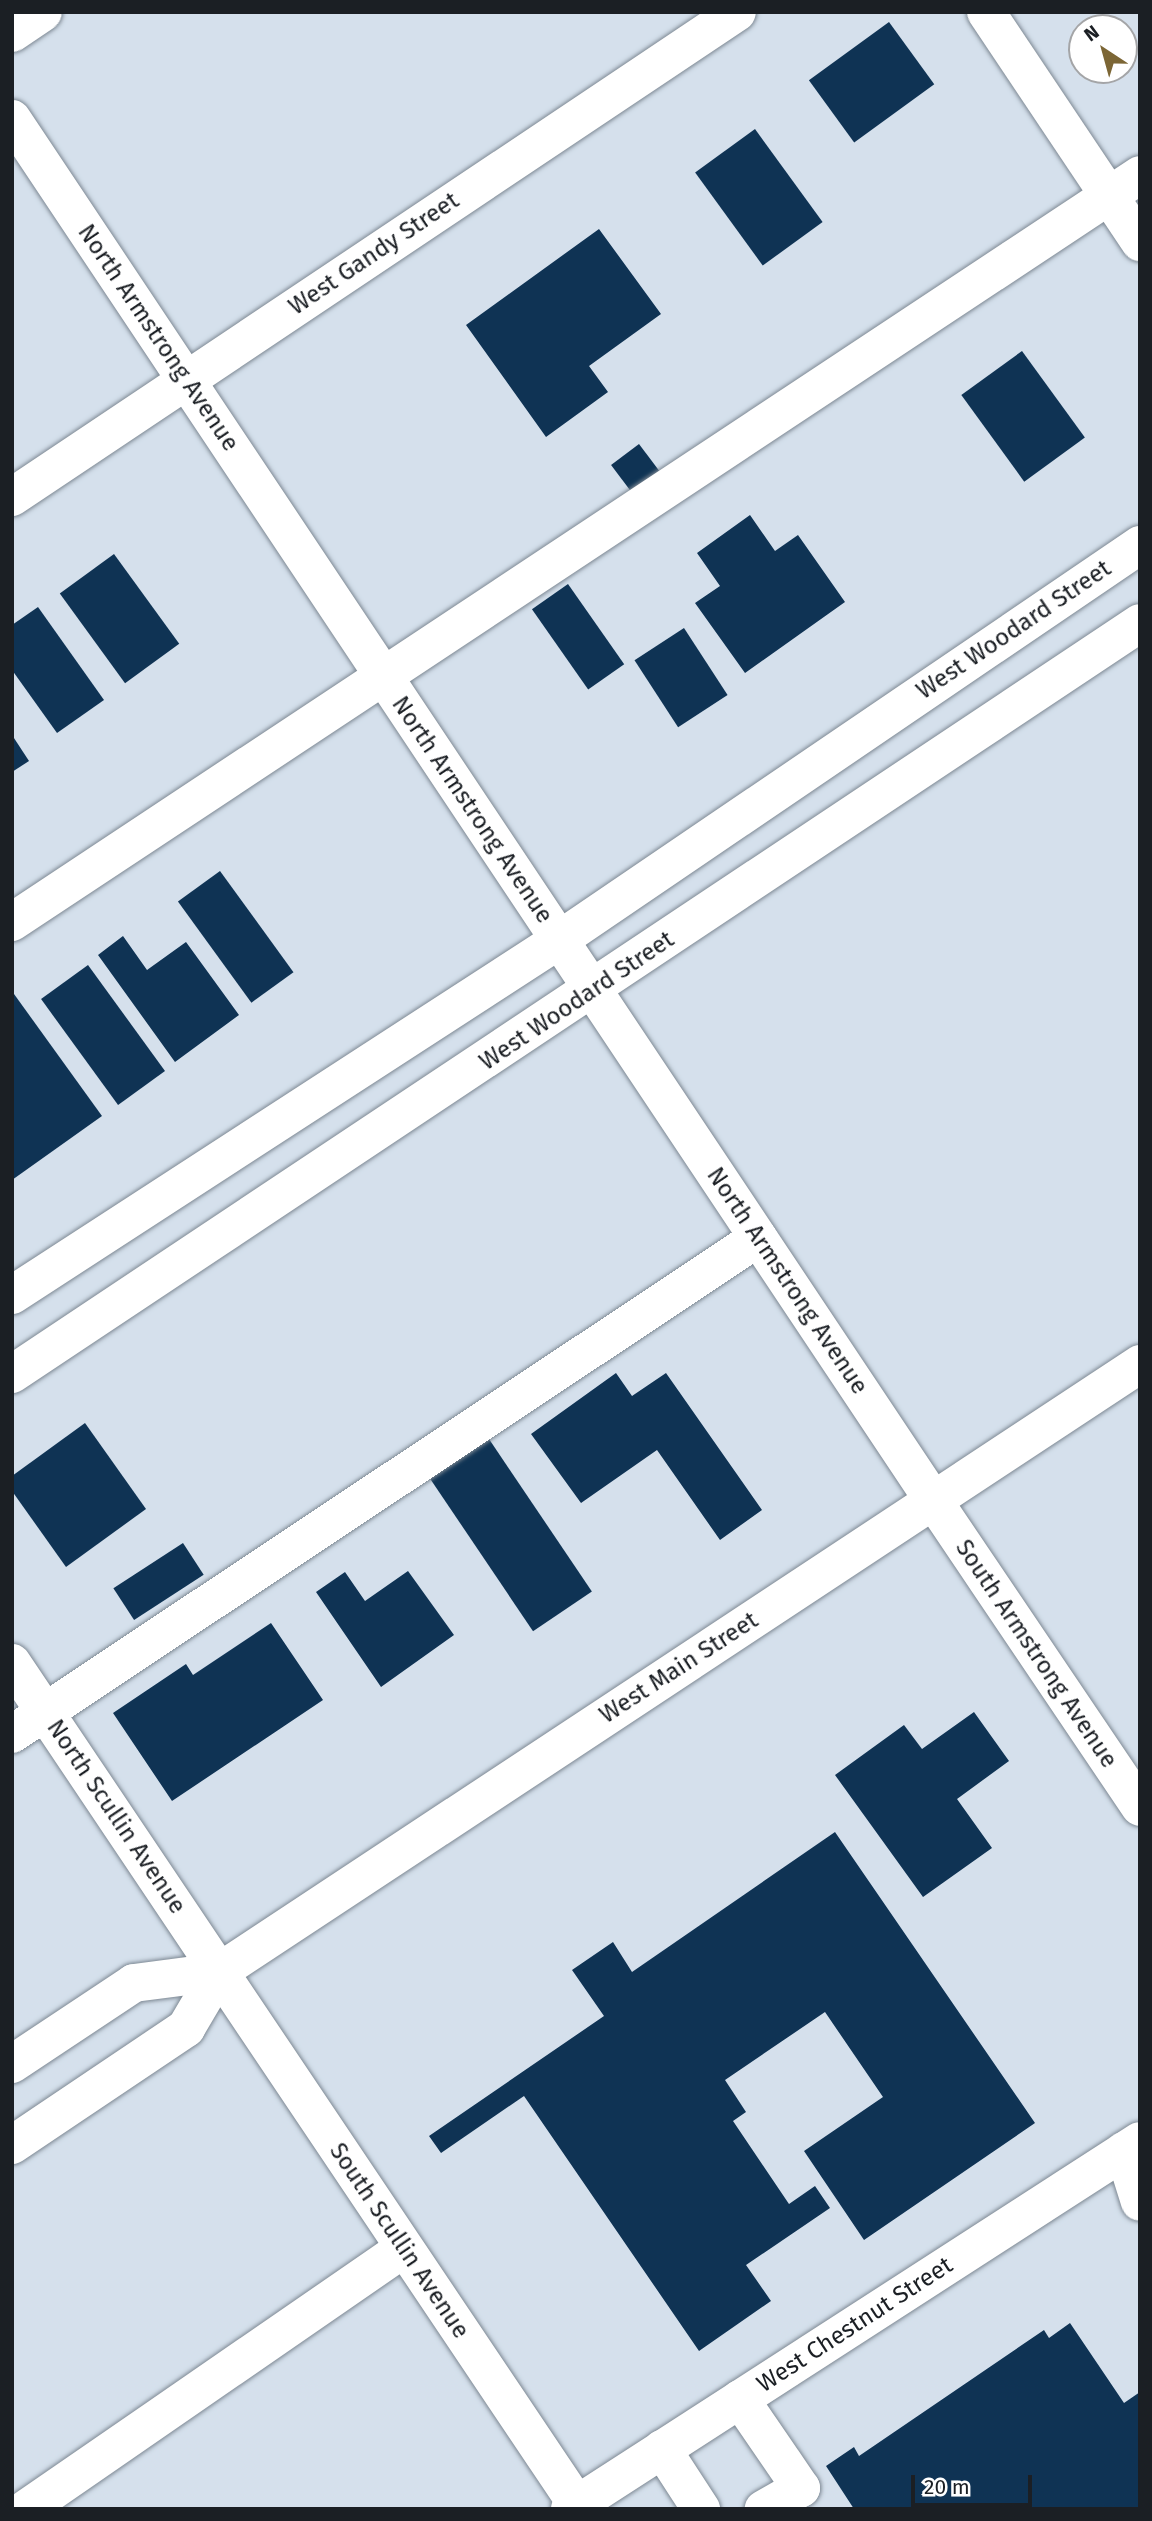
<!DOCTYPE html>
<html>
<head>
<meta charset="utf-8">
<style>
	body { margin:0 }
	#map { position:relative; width:1152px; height:2521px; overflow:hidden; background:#d5e0ec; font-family:"Fira Sans",sans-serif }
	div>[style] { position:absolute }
	.building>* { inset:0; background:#0f3354; transform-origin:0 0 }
	.roads { filter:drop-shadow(0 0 2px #7d8893) drop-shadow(0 0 2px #7d8893) }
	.minor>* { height:38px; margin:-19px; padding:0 19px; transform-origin:19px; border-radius:19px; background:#fff }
	.major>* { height:38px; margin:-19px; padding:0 19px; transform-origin:19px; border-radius:19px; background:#fff }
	span { translate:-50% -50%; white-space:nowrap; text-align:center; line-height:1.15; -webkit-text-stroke:7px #fff; paint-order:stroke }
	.street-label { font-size:24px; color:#1b1f24 }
	.frame { position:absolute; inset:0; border:14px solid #1b1f24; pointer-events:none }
	.north { position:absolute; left:1068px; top:14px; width:70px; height:70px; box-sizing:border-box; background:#fff; border:2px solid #a4a5a7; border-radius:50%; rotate:324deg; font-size:19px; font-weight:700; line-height:28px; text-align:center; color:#1b1f24 }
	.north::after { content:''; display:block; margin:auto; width:24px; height:32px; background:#7c6635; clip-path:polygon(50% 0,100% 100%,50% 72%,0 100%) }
	.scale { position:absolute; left:911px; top:2475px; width:121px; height:32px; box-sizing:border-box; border:4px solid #1b1f24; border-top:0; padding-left:9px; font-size:21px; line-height:24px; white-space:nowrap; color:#1b1f24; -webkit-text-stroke:5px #fff; paint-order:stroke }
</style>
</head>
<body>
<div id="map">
	<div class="building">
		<div style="left:889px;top:22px;width:77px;height:99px;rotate:54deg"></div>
		<div style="left:755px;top:129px;width:115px;height:74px;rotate:54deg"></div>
		<div style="clip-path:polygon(599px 229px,661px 314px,589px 366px,608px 392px,546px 437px,466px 325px)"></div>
		<div style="left:1022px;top:351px;width:107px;height:75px;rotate:54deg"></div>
		<div style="left:639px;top:444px;width:36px;height:35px;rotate:53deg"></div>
		<div style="clip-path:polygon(750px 515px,775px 551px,798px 535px,845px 602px,745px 673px,695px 603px,720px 586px,697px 553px)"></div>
		<div style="left:114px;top:554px;width:111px;height:67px;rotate:54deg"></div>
		<div style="left:568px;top:584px;width:98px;height:44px;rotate:55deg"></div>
		<div style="clip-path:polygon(38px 607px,104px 700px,57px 733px,12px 670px,12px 625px)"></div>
		<div style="left:684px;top:628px;width:80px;height:59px;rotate:57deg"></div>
		<div style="clip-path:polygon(12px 735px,29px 761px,12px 772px)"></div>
		<div style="left:220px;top:871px;width:125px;height:52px;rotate:54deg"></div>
		<div style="clip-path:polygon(123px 936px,147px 970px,186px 942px,239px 1015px,175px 1062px,98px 955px)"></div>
		<div style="left:88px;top:965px;width:131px;height:58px;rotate:54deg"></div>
		<div style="clip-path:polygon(14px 994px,102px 1116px,12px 1180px,12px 995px)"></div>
		<div style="clip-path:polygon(616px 1373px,632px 1396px,666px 1373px,762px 1510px,720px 1540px,657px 1450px,581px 1503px,531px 1434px)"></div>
		<div style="clip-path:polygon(85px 1423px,146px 1509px,66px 1567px,12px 1491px,12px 1476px)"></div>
		<div style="left:489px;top:1439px;width:184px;height:71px;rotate:56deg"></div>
		<div style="left:183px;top:1543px;width:38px;height:83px;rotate:57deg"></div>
		<div style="clip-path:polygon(408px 1571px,454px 1635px,381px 1687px,316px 1592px,345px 1572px,365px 1601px)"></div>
		<div style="clip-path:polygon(271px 1623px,323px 1700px,172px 1801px,113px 1713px,186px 1664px,193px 1675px)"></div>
		<div style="clip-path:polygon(974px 1712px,1009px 1761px,957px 1799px,992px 1848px,923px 1897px,835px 1775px,904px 1725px,922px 1749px)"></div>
		<div style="clip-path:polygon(835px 1832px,1035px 2123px,864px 2240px,804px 2151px,883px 2097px,825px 2012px,725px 2080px,746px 2112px,733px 2121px,789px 2204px,815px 2186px,830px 2208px,746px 2265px,771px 2301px,699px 2351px,524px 2096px,441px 2153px,429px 2136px,604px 2016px,572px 1970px,613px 1942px,632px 1972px)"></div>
		<div style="clip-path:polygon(1070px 2323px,1124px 2403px,1140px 2392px,1140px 2509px,854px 2509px,826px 2466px,854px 2447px,859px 2456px,1044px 2330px,1049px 2338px)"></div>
	</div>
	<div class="roads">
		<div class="minor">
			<div style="left:986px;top:12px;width:277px;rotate:56.2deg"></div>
			<div style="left:12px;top:33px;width:37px;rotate:-34deg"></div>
			<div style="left:12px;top:119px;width:1660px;rotate:56.3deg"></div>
			<div style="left:12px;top:497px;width:872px;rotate:-33.78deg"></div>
			<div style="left:12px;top:922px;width:1353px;rotate:-33.51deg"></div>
			<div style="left:12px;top:1295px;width:652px;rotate:-32.98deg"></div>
			<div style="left:559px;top:940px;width:703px;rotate:-34.21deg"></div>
			<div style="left:12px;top:1374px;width:1355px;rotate:-33.65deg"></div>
			<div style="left:12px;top:1663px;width:1019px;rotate:56.12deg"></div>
			<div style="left:12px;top:1734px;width:896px;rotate:-33.62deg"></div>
			<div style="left:1124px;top:2151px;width:53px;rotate:72.6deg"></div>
			<div style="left:740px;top:2399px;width:108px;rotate:55.6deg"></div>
			<div style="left:801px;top:2488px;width:43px;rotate:150.4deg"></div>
			<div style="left:662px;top:2449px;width:72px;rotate:57deg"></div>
			<div style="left:26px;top:2509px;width:459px;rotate:-34.6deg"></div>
			<div style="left:570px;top:2509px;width:678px;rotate:-32.85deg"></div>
		</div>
		<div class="major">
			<div style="left:933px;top:1500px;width:370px;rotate:56deg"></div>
			<div style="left:12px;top:2064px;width:146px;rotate:-33.6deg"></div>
			<div style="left:134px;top:1983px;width:86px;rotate:-7.4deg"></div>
			<div style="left:12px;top:2145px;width:210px;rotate:-33.9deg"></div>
			<div style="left:186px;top:2028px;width:65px;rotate:-59.5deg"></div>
			<div style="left:219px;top:1972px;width:1104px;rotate:-33.43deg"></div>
		</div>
	</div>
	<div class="street-label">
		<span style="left:374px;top:254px;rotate:-34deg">West Gandy Street</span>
		<span style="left:158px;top:338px;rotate:56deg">North Armstrong Avenue</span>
		<span style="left:1014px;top:630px;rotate:-34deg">West Woodard Street</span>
		<span style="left:472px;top:810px;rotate:56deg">North Armstrong Avenue</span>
		<span style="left:577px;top:1001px;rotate:-34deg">West Woodard Street</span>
		<span style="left:787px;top:1281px;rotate:56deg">North Armstrong Avenue</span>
		<span style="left:1036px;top:1654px;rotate:56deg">South Armstrong Avenue</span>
		<span style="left:679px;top:1668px;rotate:-33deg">West Main Street</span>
		<span style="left:116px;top:1817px;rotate:56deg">North Scullin Avenue</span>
		<span style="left:399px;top:2241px;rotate:56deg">South Scullin Avenue</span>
		<span style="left:855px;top:2325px;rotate:-33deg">West Chestnut Street</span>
	</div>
	<div class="frame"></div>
	<div class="north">N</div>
	<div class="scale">20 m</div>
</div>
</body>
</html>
